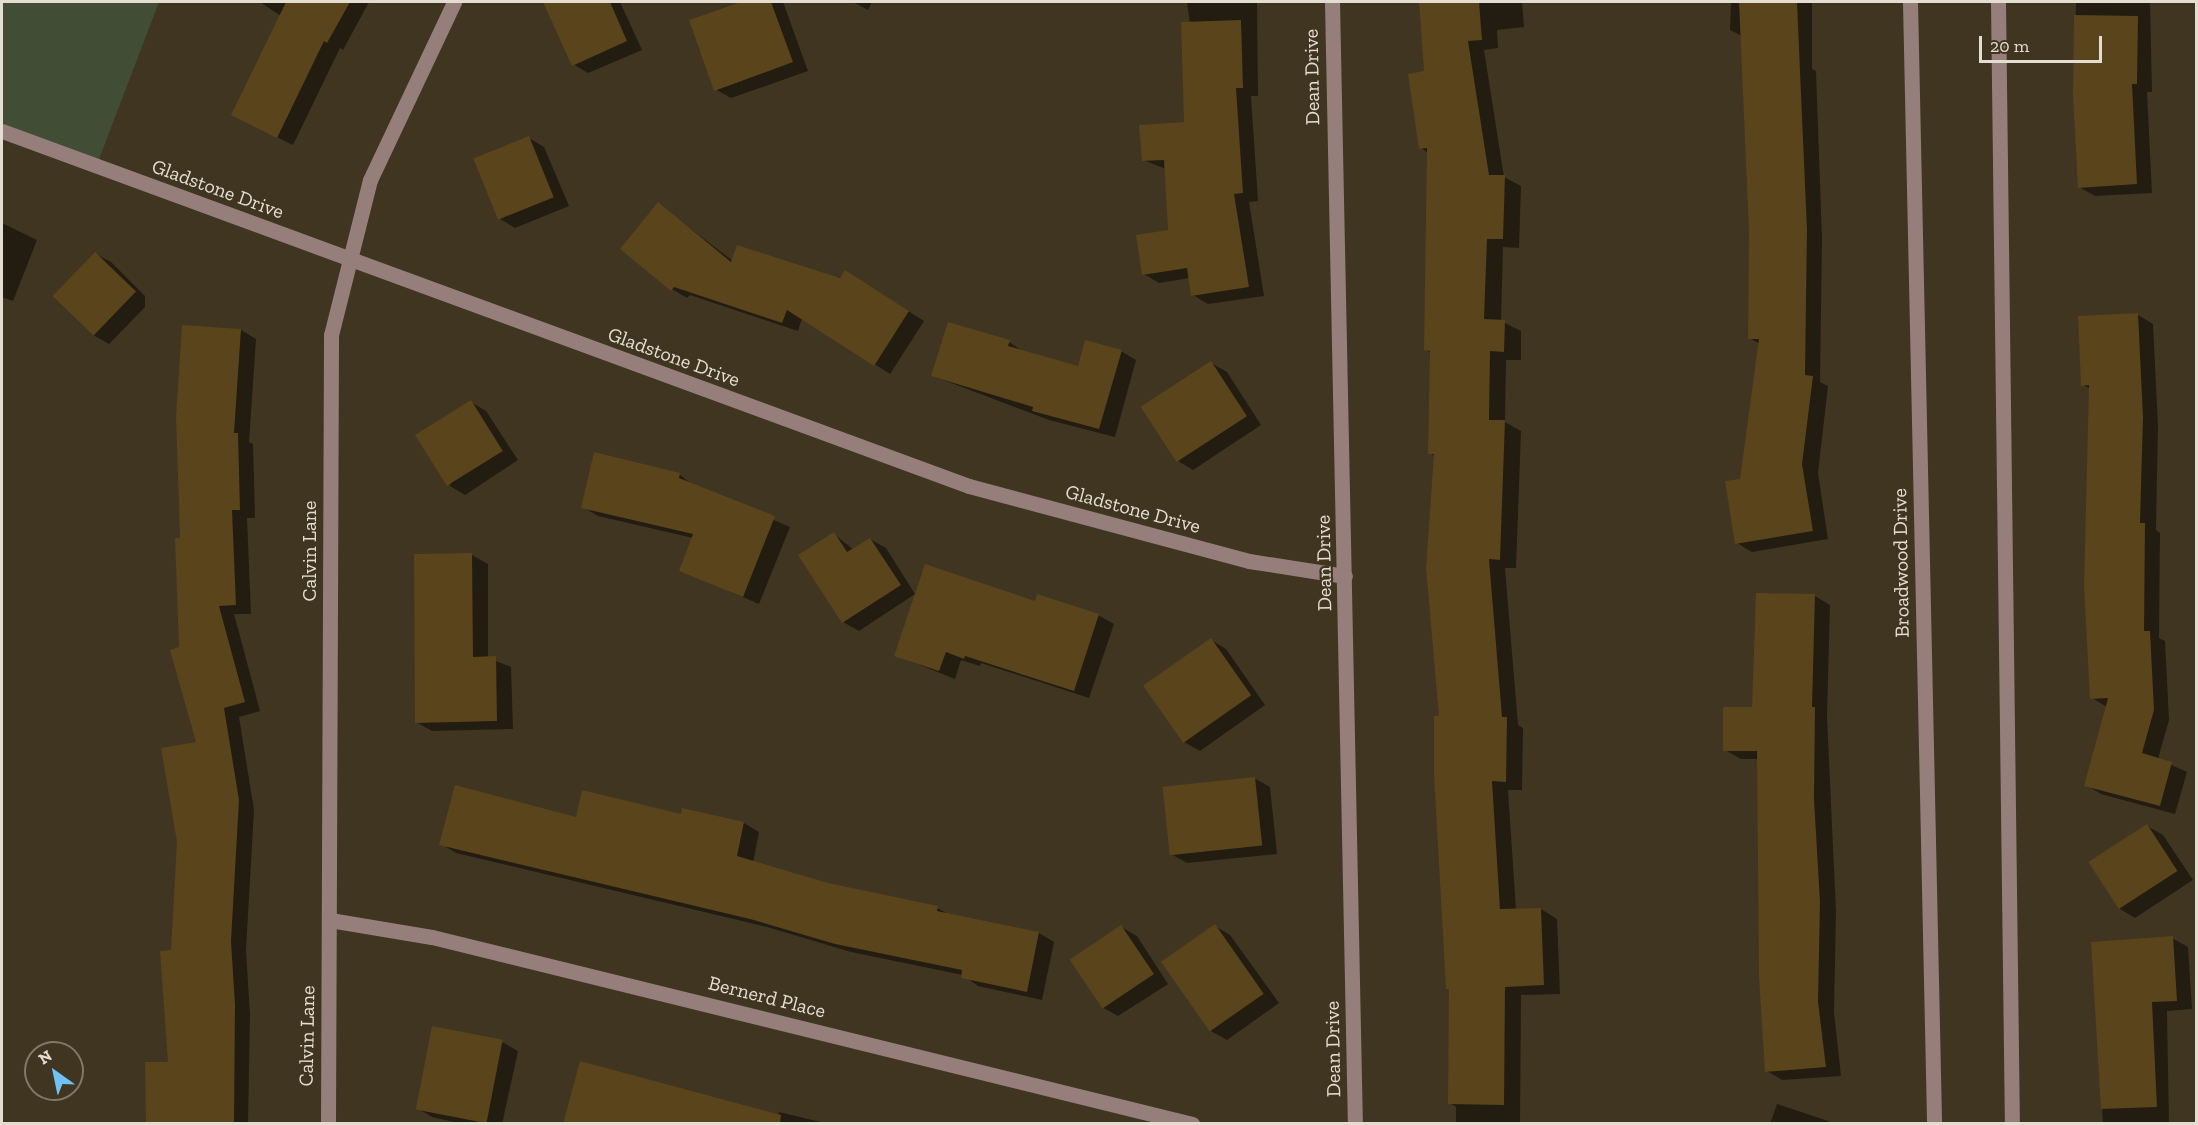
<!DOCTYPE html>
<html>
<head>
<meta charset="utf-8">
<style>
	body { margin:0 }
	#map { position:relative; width:2198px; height:1125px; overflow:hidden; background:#403521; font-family:"Zilla Slab",serif }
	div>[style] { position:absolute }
	.green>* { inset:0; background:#424d36 }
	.shadow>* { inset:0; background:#0007 }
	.building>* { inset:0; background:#59441b; transform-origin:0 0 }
	.minor>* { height:15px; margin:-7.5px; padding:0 7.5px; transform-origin:7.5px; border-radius:7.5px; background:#967f7b }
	span { translate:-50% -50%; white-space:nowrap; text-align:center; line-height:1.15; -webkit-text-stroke:4.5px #403521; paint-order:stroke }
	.street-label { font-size:20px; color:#e4ddd1 }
	.frame { position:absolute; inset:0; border:3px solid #e4ddd1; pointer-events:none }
	.north { position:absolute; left:24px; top:1041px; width:60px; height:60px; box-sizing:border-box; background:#403521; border:2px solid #827867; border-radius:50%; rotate:327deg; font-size:16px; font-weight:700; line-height:24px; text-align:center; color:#e4ddd1 }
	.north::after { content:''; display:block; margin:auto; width:21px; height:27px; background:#72c1f5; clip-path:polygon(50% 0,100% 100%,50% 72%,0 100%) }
	.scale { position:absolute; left:1979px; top:36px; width:123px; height:27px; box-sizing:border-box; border:3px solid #e4ddd1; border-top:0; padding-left:8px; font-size:18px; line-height:21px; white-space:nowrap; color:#e4ddd1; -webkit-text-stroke:4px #403521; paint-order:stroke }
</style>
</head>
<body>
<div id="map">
	<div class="green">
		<div style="clip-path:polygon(2px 2px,159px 2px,96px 167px,2px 131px)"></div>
	</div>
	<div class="shadow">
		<div style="clip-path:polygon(260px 2px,369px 2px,343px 50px,340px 48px,293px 145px,248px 123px,281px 16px)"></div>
		<div style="clip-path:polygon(561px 2px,620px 2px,642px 50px,588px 73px,573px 64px,547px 8px)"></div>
		<div style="clip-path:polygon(745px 2px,783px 2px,808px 71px,731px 98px,715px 89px,691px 21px)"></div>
		<div style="clip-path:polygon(853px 2px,872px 2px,868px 10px)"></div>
		<div style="clip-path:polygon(1187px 2px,1257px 2px,1258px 96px,1251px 96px,1258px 201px,1249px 202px,1264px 296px,1208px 304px,1193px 295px,1190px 278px,1159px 283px,1144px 274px,1170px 231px,1166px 169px,1143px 160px,1186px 123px,1190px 23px)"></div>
		<div style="clip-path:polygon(1420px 2px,1522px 2px,1524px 27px,1497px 30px,1498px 48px,1484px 50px,1504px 177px,1521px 186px,1519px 248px,1503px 247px,1501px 321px,1521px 331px,1521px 360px,1506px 360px,1505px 422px,1521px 431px,1516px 568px,1505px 568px,1518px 725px,1523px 728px,1522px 790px,1508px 790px,1516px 910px,1541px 909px,1557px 919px,1560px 994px,1521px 995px,1520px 1124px,1456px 1124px,1456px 1107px,1450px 1103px,1451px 990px,1447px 988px,1436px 457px,1430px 453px,1432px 353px,1426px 350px,1428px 153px,1421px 148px,1426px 73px)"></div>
		<div style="clip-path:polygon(1731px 2px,1812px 2px,1812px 69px,1816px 71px,1822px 239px,1820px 382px,1828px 386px,1818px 473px,1828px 539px,1752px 552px,1737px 543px,1760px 344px,1749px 338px,1750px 231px,1742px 36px,1730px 30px)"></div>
		<div style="clip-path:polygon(2076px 2px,2150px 2px,2152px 92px,2147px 92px,2152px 193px,2095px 196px,2079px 187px,2074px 96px)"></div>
		<div style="clip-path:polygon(529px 138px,544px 147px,569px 206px,515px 228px,500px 219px)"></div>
		<div style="clip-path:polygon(658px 204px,733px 261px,861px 281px,924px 321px,890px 374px,802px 318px,798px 331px,690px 295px,687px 298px,672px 289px)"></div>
		<div style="clip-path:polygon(2px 223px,37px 240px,13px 301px,2px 297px)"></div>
		<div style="clip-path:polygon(95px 254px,111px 262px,145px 296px,145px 307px,109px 344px,93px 335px)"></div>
		<div style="clip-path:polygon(2138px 315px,2153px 324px,2158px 426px,2156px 530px,2160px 533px,2159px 638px,2165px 641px,2169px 720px,2158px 759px,2187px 772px,2175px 814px,2101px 794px,2086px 785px,2107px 707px,2092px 698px,2091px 389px,2083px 385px)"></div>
		<div style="clip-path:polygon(241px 330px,256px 339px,249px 442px,253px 444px,255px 518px,247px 518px,251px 614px,234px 614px,260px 711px,239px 717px,254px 810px,246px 950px,250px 1015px,248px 1124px,148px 1123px,169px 1063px,172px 951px,198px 743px,180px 648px,181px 539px)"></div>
		<div style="clip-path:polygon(1009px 342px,1024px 352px,1079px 368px,1121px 351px,1136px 360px,1115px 437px,1049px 420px,933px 376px)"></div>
		<div style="clip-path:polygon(1211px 363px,1227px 372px,1261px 425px,1193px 470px,1178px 461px)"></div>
		<div style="clip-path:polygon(471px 402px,486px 411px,518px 460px,465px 495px,450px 486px)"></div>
		<div style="clip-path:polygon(679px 474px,694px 486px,790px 527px,759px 604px,680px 570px,693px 538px,598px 516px,583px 507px)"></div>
		<div style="clip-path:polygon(834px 534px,854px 550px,870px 539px,886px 548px,915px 594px,859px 631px,843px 622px)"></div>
		<div style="clip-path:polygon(472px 555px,488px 564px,488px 658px,511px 667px,513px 729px,432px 731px,416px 722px,415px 556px)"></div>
		<div style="clip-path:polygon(1815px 596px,1830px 605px,1827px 716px,1836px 912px,1834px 1012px,1841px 1076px,1782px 1080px,1767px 1071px,1759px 759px,1741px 759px,1725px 750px,1754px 709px)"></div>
		<div style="clip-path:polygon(1036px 603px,1098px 615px,1114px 624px,1089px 698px,981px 663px,980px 666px,961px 660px,955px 679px,895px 655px)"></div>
		<div style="clip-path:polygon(1211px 640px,1226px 649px,1265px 705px,1200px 751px,1184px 742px)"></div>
		<div style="clip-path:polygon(1254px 778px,1270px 787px,1277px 854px,1187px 863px,1171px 854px)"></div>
		<div style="clip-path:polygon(682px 816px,744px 823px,759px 832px,753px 863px,827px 884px,937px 908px,950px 915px,1039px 933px,1054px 942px,1042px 1000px,978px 986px,963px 975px,851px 952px,767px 927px,456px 853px,441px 844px,577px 819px)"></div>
		<div style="clip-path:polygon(2147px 826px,2163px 835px,2193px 880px,2135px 918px,2120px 909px)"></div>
		<div style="clip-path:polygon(1215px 926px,1230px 935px,1279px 1003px,1227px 1040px,1211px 1031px)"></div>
		<div style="clip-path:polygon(1121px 927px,1137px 936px,1168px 984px,1118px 1016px,1102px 1007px)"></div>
		<div style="clip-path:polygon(2172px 938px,2188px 947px,2192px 1009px,2167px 1011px,2169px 1124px,2103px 1124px,2093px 943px)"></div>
		<div style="clip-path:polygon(502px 1042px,518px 1051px,502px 1124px,463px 1124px,432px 1117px,417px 1108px)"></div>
		<div style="clip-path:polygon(1777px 1104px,1828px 1121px,1832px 1124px,1770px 1124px)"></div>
		<div style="clip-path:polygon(779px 1112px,829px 1124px,572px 1124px,778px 1116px)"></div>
	</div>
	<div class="building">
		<div style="clip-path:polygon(286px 2px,350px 2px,327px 43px,324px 41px,277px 138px,231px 115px)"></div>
		<div style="clip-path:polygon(543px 2px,610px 2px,627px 41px,572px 66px)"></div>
		<div style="clip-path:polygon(741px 2px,771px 2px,793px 62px,714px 91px,689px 20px)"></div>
		<div style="clip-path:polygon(1419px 2px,1479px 2px,1482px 40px,1468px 41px,1489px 175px,1505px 175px,1503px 239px,1487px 239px,1484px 319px,1505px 320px,1504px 352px,1490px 351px,1489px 420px,1505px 420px,1500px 560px,1489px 559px,1502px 717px,1507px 717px,1506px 782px,1492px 781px,1500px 909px,1541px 908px,1544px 985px,1505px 987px,1504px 1105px,1448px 1104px,1449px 989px,1446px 989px,1434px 775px,1434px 716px,1439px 716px,1426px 568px,1434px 454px,1428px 454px,1430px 351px,1424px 350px,1427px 148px,1419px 149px,1408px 74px,1424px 71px)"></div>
		<div style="clip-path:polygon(1739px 2px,1797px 2px,1807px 230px,1805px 375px,1813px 376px,1802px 464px,1813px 531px,1735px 544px,1725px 481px,1740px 479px,1759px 339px,1748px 339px,1749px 231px)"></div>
		<div style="clip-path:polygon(2074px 15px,2138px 16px,2137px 84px,2132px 84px,2137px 184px,2078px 188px,2073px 96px)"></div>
		<div style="clip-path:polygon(1241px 20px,1243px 88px,1236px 88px,1243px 193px,1234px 194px,1249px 287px,1191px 296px,1187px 268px,1142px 275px,1136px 235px,1168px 230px,1164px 160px,1142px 161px,1139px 125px,1184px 122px,1181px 22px)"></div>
		<div style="left:529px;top:136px;width:66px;height:60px;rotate:68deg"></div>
		<div style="clip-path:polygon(658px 202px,731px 262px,737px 245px,840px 278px,845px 270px,909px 311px,874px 366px,787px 310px,782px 323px,674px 287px,671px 291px,620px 249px)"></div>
		<div style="left:95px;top:252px;width:57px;height:61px;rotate:44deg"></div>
		<div style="clip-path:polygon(2138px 313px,2143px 417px,2140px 523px,2145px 523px,2144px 631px,2150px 631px,2154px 710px,2142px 753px,2172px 762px,2160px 806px,2084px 786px,2108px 698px,2090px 699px,2084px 586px,2089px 385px,2081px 386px,2078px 316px)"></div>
		<div style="clip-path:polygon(948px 322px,1010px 340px,1008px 346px,1078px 366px,1085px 340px,1122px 350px,1099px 429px,1032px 411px,1033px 407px,931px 376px)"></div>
		<div style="clip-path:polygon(182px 325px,241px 329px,234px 433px,238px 433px,240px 510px,232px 510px,236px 605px,219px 606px,245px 702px,224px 708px,239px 800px,231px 941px,235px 1005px,234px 1123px,146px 1124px,145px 1062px,168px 1062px,160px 951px,171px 950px,177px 842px,161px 748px,196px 742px,170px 650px,179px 647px,175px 538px,180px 538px,176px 416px)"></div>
		<div style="left:1211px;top:361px;width:66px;height:84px;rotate:57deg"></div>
		<div style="left:471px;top:400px;width:60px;height:66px;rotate:58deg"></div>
		<div style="clip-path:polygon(594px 452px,680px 473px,679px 478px,775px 516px,743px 597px,679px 571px,693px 534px,581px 508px)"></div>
		<div style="clip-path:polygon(834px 532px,847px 552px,870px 538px,901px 585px,842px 623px,798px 555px)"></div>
		<div style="clip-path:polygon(472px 553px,473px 657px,496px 656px,497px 721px,415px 723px,414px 554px)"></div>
		<div style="clip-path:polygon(925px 564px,1035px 601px,1037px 594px,1099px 614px,1074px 691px,965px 656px,964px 659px,946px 652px,939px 671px,894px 656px)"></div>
		<div style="clip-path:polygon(1756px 593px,1815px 594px,1812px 707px,1815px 707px,1814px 799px,1820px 902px,1818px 1002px,1826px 1067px,1765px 1072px,1759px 977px,1757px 751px,1723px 751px,1723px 707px,1752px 707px)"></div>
		<div style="left:1211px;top:638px;width:70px;height:83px;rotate:55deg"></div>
		<div style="left:1255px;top:777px;width:69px;height:93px;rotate:84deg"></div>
		<div style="clip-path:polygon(455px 785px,576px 817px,582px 790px,681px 814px,682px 808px,744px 822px,737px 856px,828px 883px,938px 906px,937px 911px,1039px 932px,1027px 992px,961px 978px,962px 970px,835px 944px,750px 919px,439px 845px)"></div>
		<div style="left:2147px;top:824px;width:56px;height:70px;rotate:57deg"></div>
		<div style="left:1215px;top:924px;width:85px;height:66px;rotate:55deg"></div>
		<div style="left:1121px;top:925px;width:59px;height:62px;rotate:56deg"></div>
		<div style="clip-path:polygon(2173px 936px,2177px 1001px,2152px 1002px,2157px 1107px,2101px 1109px,2091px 942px)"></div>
		<div style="left:432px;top:1026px;width:72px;height:85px;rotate:11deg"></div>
		<div style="clip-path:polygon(580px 1061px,781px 1115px,780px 1124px,563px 1124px)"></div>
	</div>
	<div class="minor">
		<div style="left:1332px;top:2px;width:1122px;rotate:88.83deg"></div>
		<div style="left:1910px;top:2px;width:1122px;rotate:88.77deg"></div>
		<div style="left:1998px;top:2px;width:1122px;rotate:89.29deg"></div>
		<div style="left:2px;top:131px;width:1030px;rotate:20.16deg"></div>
		<div style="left:969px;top:486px;width:290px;rotate:15deg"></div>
		<div style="left:1249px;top:561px;width:97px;rotate:8.9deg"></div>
		<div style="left:330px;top:920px;width:103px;rotate:9.5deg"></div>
		<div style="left:432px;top:937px;width:783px;rotate:13.82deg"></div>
		<div style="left:328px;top:1124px;width:789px;rotate:-89.78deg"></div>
		<div style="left:331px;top:335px;width:160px;rotate:-75.9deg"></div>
		<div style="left:370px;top:180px;width:197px;rotate:-64.7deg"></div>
	</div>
	<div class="street-label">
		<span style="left:1312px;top:77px;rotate:-91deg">Dean Drive</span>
		<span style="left:218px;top:189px;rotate:20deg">Gladstone Drive</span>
		<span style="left:674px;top:357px;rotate:20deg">Gladstone Drive</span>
		<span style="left:1133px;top:509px;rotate:15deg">Gladstone Drive</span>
		<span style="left:309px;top:551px;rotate:-90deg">Calvin Lane</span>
		<span style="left:1324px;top:563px;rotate:-91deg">Dean Drive</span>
		<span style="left:1901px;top:563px;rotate:-91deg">Broadwood Drive</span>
		<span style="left:767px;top:997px;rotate:14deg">Bernerd Place</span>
		<span style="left:307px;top:1036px;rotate:-89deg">Calvin Lane</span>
		<span style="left:1333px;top:1049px;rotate:-91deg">Dean Drive</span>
	</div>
	<div class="frame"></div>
	<div class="north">N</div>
	<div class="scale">20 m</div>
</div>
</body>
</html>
